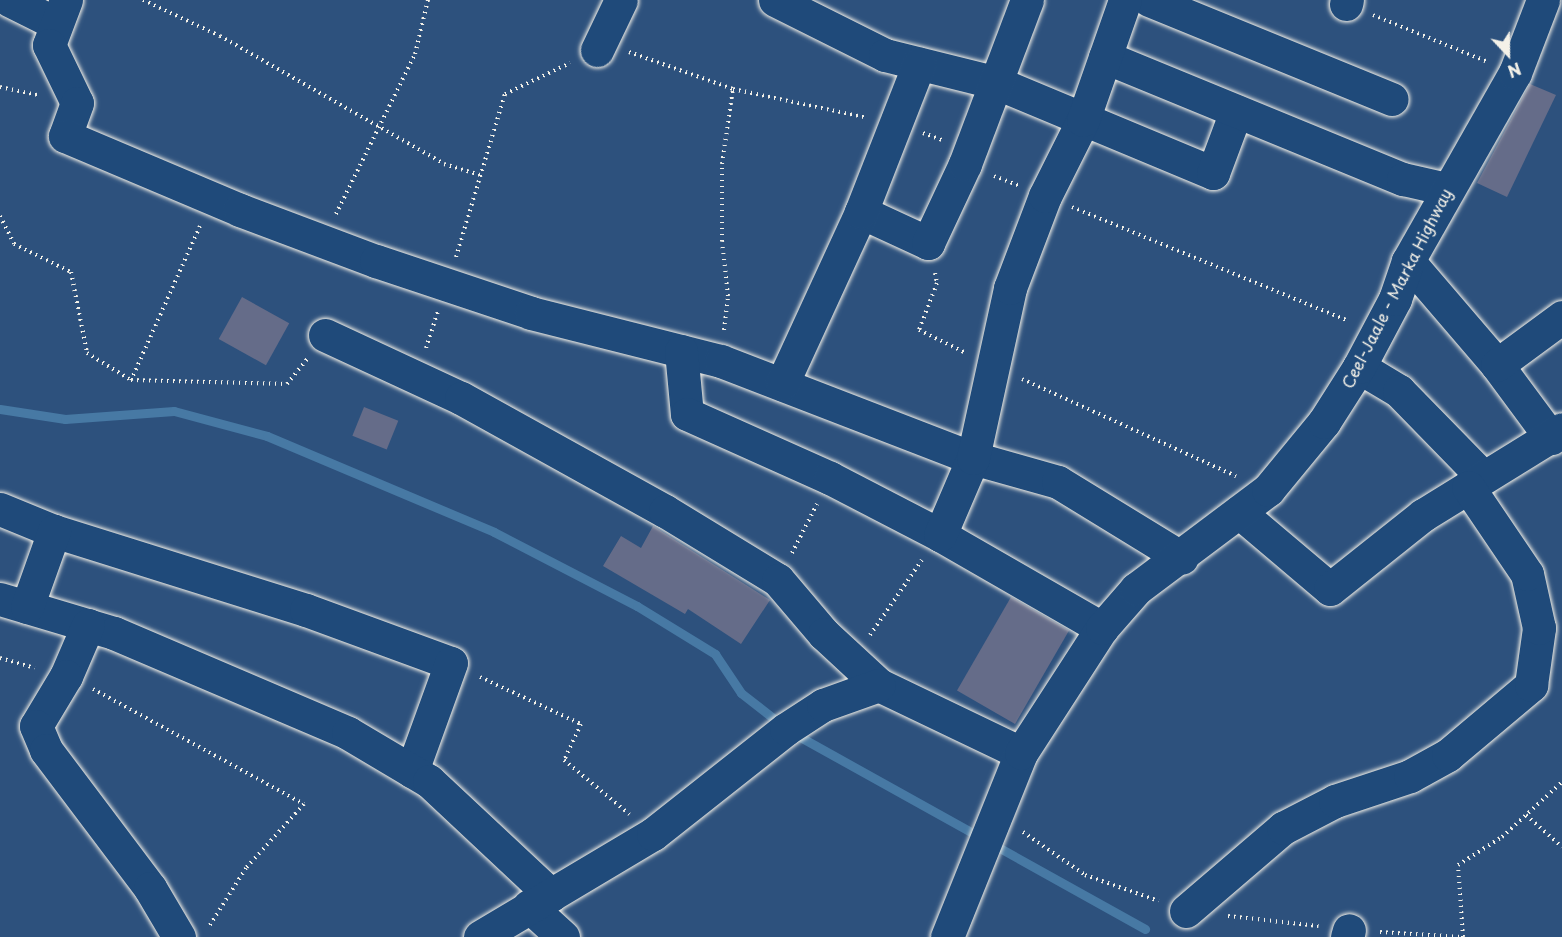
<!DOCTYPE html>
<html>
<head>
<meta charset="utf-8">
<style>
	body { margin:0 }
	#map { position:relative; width:1562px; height:937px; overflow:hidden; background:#2d517d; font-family:"Playpen Sans",sans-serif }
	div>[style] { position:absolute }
	.stream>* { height:9px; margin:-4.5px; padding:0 4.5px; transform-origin:4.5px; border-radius:4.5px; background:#4779a4 }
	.building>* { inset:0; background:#656c89; transform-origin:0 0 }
	.path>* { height:4px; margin-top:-2px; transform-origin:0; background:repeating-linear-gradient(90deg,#f4f1e8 0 1.5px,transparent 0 6px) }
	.roads { filter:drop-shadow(0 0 2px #f4f1e8) drop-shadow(0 0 2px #f4f1e8) }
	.minor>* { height:33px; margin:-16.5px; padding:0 16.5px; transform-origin:16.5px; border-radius:16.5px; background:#1f4a7a }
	span { translate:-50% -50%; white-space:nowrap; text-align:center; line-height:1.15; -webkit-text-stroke:4.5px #1f4a7a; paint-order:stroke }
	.street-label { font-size:16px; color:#f4f1e8 }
	.north { position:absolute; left:1478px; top:24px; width:60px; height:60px; -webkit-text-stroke:4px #1f4a7a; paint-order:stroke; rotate:158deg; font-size:16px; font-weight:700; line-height:24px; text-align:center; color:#f4f1e8 }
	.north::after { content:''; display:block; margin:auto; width:21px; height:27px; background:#f4f1e8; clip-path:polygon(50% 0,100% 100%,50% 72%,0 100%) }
</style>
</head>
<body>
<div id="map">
	<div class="stream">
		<div style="left:0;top:409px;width:66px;rotate:8.7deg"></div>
		<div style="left:65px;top:419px;width:109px;rotate:-4.2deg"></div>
		<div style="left:174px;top:411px;width:96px;rotate:15deg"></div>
		<div style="left:267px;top:436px;width:246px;rotate:22.9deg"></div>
		<div style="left:494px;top:532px;width:161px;rotate:27.4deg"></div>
		<div style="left:637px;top:606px;width:92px;rotate:31.6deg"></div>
		<div style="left:715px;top:654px;width:47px;rotate:56.3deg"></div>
		<div style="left:741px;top:693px;width:52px;rotate:38deg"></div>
		<div style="left:793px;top:733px;width:403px;rotate:29.1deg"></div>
	</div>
	<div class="building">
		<div style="clip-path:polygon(1530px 84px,1556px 95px,1507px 197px,1477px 183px)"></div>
		<div style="left:242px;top:297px;width:54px;height:48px;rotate:29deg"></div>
		<div style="left:364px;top:407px;width:37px;height:31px;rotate:22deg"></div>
		<div style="clip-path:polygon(653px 526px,770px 600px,741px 644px,688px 609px,685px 614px,603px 566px,621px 536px,641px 548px)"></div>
		<div style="left:1011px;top:597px;width:67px;height:108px;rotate:30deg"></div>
	</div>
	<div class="path">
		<div style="left:143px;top:0;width:85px;rotate:25.1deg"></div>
		<div style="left:220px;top:36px;width:258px;rotate:29.7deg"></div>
		<div style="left:444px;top:164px;width:39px;rotate:17deg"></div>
		<div style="left:1373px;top:15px;width:122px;rotate:22.2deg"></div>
		<div style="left:629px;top:52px;width:110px;rotate:19.6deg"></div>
		<div style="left:733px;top:89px;width:134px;rotate:12.1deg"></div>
		<div style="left:0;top:87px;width:39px;rotate:12deg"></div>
		<div style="left:923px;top:133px;width:20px;rotate:20deg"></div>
		<div style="left:994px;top:176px;width:26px;rotate:21deg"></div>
		<div style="left:1072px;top:207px;width:299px;rotate:22.4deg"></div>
		<div style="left:336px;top:214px;width:178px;rotate:-63.7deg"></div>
		<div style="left:415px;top:54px;width:56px;rotate:-76.5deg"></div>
		<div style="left:0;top:216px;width:31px;rotate:63deg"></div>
		<div style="left:14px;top:244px;width:64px;rotate:26.2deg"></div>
		<div style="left:71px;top:272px;width:83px;rotate:78.8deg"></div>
		<div style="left:87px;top:353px;width:52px;rotate:31.5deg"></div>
		<div style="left:200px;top:226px;width:169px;rotate:114.1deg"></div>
		<div style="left:131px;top:380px;width:156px;rotate:1.5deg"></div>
		<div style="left:287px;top:384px;width:33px;rotate:-51deg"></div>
		<div style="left:456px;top:257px;width:170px;rotate:-73.3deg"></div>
		<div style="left:505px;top:94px;width:72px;rotate:-25.5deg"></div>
		<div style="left:935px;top:273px;width:10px;rotate:79deg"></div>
		<div style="left:937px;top:283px;width:50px;rotate:111deg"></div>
		<div style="left:919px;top:330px;width:52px;rotate:26.1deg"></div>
		<div style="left:724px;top:330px;width:34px;rotate:-83deg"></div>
		<div style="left:728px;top:296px;width:55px;rotate:-96.2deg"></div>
		<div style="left:722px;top:241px;width:77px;rotate:-90deg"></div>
		<div style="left:722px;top:164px;width:76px;rotate:-81.7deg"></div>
		<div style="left:426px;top:348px;width:38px;rotate:-72deg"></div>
		<div style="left:1022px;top:379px;width:235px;rotate:24.4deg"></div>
		<div style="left:792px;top:553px;width:55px;rotate:-63deg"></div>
		<div style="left:870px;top:635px;width:91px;rotate:-55.3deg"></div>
		<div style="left:0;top:658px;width:36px;rotate:16deg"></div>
		<div style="left:480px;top:677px;width:111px;rotate:25deg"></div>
		<div style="left:581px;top:724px;width:40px;rotate:115deg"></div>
		<div style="left:564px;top:760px;width:85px;rotate:39.7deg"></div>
		<div style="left:93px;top:689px;width:240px;rotate:28.6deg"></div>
		<div style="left:304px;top:804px;width:86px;rotate:132.2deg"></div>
		<div style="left:246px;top:868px;width:71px;rotate:122.3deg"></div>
		<div style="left:1526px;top:815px;width:48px;rotate:41.6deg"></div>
		<div style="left:1023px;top:832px;width:75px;rotate:34.7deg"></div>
		<div style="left:1085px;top:875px;width:78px;rotate:19.4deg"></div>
		<div style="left:1228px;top:916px;width:91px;rotate:6.3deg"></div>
		<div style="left:1380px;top:932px;width:82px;rotate:3.5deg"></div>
		<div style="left:1463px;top:937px;width:72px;rotate:-94deg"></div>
		<div style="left:1458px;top:865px;width:52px;rotate:-32.5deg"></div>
		<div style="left:1502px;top:837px;width:81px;rotate:-42.5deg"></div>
	</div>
	<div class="roads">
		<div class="minor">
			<div style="left:9px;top:0;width:51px;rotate:26.6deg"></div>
			<div style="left:66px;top:0;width:48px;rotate:110.7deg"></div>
			<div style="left:49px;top:45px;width:64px;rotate:64.2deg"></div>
			<div style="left:77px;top:103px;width:35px;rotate:110deg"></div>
			<div style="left:65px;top:136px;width:190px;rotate:22.9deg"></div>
			<div style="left:240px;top:210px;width:145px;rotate:20.6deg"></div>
			<div style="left:376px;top:261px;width:163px;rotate:18.5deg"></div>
			<div style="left:531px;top:313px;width:196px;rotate:14.2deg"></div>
			<div style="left:721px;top:361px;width:270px;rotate:21.1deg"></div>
			<div style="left:973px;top:458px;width:88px;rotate:15.8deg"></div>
			<div style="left:1058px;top:482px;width:145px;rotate:31.5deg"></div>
			<div style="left:775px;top:0;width:123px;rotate:26.6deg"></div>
			<div style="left:885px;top:55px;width:115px;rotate:14deg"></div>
			<div style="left:997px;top:83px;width:234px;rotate:22.6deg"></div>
			<div style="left:1213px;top:173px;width:66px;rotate:-69.6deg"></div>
			<div style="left:1149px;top:0;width:262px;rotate:22.2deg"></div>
			<div style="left:1346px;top:4px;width:4px;rotate:-76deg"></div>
			<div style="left:597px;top:50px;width:55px;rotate:-64.4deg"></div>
			<div style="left:1105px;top:57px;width:322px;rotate:22.3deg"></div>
			<div style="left:1403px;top:179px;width:45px;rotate:12.8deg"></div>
			<div style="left:861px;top:212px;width:74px;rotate:24.8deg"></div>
			<div style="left:928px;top:243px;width:87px;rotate:-64.9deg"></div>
			<div style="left:965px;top:164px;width:175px;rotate:-69.3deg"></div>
			<div style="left:1408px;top:261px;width:137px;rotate:49.4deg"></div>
			<div style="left:1497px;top:365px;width:91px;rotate:53.5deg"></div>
			<div style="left:325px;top:335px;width:150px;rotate:24.9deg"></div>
			<div style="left:461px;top:398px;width:233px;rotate:29deg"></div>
			<div style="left:665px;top:511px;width:132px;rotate:31.4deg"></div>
			<div style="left:778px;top:580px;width:71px;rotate:49.6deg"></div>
			<div style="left:824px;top:634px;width:75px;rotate:42.8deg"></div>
			<div style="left:879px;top:685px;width:157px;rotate:25.6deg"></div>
			<div style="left:681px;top:351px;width:63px;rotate:84.6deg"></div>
			<div style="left:687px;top:414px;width:157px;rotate:24.1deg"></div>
			<div style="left:830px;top:478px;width:124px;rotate:27.4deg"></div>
			<div style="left:940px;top:535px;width:187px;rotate:29.9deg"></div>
			<div style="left:1497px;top:365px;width:81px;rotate:-36.4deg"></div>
			<div style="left:1359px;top:367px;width:47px;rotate:31deg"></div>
			<div style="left:1399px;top:391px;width:120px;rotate:45.7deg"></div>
			<div style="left:782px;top:384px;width:189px;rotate:-65.3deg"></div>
			<div style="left:861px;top:212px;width:159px;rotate:-68.6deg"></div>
			<div style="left:0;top:509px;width:58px;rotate:22.2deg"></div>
			<div style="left:54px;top:531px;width:264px;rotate:17.4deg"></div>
			<div style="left:306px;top:610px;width:154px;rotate:20.1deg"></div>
			<div style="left:451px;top:663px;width:115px;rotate:109.9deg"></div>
			<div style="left:1239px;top:512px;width:119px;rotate:40.2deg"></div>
			<div style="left:1330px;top:589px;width:119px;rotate:-38.5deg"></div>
			<div style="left:1423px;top:515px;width:163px;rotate:-31.7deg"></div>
			<div style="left:940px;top:535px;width:84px;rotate:-66.8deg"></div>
			<div style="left:973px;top:458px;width:174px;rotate:-77.7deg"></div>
			<div style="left:1010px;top:288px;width:98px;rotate:-69.2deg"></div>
			<div style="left:1045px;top:196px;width:85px;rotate:-63.4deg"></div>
			<div style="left:1083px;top:120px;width:127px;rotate:-70.7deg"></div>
			<div style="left:0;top:599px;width:119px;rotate:16.6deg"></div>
			<div style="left:114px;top:633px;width:254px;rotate:23.1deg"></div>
			<div style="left:348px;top:733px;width:94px;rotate:30.7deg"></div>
			<div style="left:429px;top:781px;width:167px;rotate:43.1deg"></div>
			<div style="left:27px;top:607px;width:81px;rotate:-70.4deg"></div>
			<div style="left:88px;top:625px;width:56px;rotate:113.3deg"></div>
			<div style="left:66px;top:676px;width:58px;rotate:121deg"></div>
			<div style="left:36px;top:726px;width:26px;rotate:67deg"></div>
			<div style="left:46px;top:750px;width:173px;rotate:53deg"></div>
			<div style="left:150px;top:888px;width:57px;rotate:59.4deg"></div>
			<div style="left:529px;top:906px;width:46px;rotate:42.4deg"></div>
			<div style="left:1186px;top:911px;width:128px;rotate:-40.6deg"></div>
			<div style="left:1283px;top:828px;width:59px;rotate:-27.4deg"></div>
			<div style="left:1335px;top:801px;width:79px;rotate:-18.4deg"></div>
			<div style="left:1410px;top:776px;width:43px;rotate:-28.9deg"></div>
			<div style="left:1448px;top:755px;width:109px;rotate:-40.1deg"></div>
			<div style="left:1531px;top:685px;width:58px;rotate:-82deg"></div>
			<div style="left:1539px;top:628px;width:55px;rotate:-102.5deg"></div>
			<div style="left:1527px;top:574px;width:105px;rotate:-124.1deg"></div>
			<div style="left:480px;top:937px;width:201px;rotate:-30.8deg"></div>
			<div style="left:653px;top:834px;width:169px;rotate:-38.3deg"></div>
			<div style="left:786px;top:729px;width:44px;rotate:-33deg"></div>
			<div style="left:823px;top:705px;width:59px;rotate:-19.7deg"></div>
			<div style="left:947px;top:937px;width:198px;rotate:-68.1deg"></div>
			<div style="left:1021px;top:753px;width:149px;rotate:-57.1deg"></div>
			<div style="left:1102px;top:628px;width:52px;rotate:-48.9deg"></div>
			<div style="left:1136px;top:589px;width:165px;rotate:-36.9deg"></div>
			<div style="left:1268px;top:490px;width:88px;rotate:-50.5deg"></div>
			<div style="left:1324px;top:422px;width:65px;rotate:-57.5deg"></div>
			<div style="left:1359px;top:367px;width:77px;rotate:-62.1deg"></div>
			<div style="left:1395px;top:299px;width:40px;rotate:-71.1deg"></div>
			<div style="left:1408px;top:261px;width:216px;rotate:-60.4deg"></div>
			<div style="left:1515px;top:73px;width:78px;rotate:-69deg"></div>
			<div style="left:1347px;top:937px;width:7px;rotate:-74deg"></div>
		</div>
	</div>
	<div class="street-label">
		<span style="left:1396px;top:288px;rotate:-63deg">Ceel-Jaale - Marka Highway</span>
	</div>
	<div class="north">N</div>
</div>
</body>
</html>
